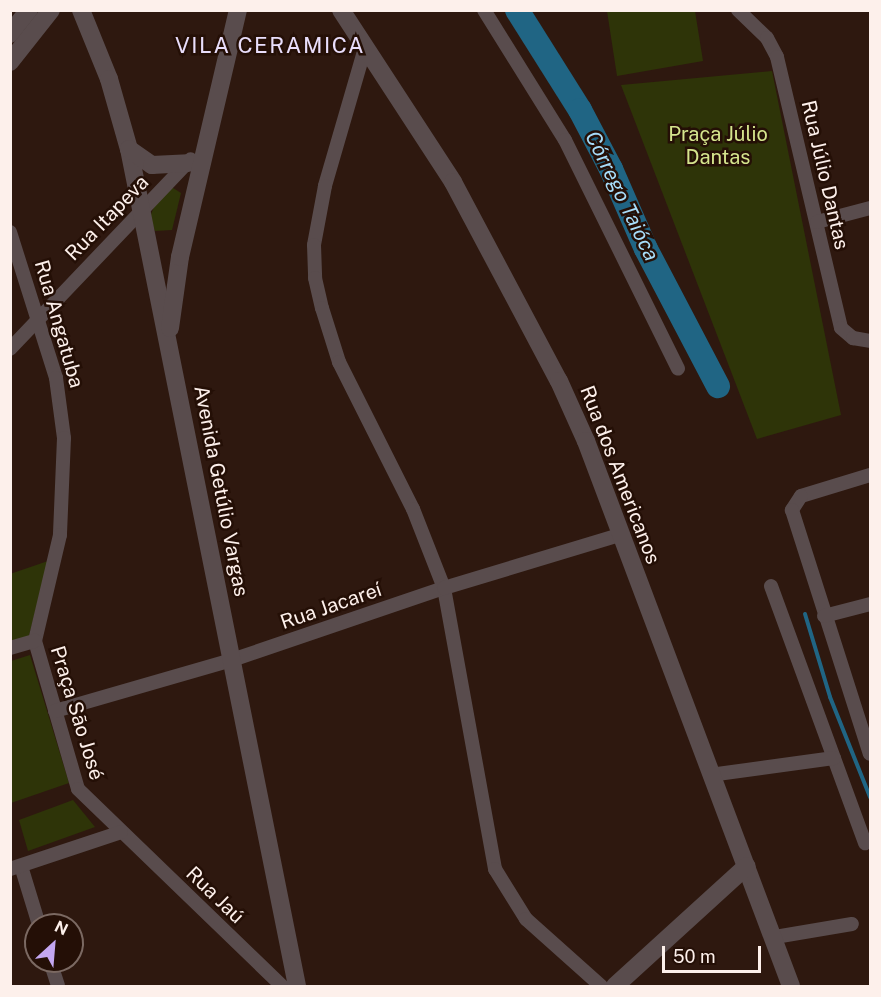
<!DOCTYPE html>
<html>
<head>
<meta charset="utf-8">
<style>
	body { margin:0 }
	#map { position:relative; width:881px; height:997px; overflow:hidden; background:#2e180f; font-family:"Public Sans",sans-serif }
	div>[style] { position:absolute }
	.green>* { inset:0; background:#2e3408 }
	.stream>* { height:4px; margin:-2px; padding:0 2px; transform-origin:2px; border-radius:2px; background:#206584 }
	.river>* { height:24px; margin:-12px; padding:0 12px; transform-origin:12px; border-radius:12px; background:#206584 }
	.minor>* { height:14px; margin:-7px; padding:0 7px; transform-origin:7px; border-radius:7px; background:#594c4d }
	.tertiary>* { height:18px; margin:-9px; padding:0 9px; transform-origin:9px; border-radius:9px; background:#594c4d }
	span { translate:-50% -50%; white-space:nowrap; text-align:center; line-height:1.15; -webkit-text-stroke:5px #240f06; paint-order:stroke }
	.park-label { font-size:20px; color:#d5e58d }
	.street-label { font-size:20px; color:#fdf0eb }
	.water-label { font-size:21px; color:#a7ddfa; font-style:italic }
	.quarter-label { font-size:22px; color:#e9defb; letter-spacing:1.5px }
	.frame { position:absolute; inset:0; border:12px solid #fdf0eb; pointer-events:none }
	.north { position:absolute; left:24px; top:913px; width:60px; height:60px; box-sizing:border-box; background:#240f06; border:2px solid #7b6962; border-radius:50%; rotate:26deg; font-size:16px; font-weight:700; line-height:24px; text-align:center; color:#fdf0eb }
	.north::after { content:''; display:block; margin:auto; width:21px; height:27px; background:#c4a7f1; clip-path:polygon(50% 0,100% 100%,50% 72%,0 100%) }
	.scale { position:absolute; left:662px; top:946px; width:99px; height:27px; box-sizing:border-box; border:3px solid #fdf0eb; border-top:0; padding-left:8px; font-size:18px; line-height:21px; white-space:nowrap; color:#fdf0eb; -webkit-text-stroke:4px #240f06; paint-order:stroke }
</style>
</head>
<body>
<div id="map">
	<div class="green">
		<div style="clip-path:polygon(607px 11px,695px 11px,703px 61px,617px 76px)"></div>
		<div style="clip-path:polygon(772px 71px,841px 415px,757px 439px,621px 85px)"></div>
		<div style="clip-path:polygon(170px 186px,181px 193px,172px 230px,155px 231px,150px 217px,157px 199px)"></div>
		<div style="clip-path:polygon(48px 561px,29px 636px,10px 642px,10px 574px)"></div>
		<div style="clip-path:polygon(30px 655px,69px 783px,11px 803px,11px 661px)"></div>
		<div style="clip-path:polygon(73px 800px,95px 827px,28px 851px,19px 820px)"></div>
	</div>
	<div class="stream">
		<div style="left:805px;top:614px;width:87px;rotate:73.2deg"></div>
		<div style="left:830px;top:697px;width:108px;rotate:68.2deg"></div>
	</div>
	<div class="river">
		<div style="left:517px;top:10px;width:118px;rotate:57.8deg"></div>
		<div style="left:580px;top:110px;width:67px;rotate:62.3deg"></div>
		<div style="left:611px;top:169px;width:87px;rotate:66.4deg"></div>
		<div style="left:646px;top:249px;width:155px;rotate:62.3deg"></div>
	</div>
	<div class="minor">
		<div style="left:484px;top:10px;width:153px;rotate:58.1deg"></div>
		<div style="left:565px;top:140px;width:255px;rotate:63.7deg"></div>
		<div style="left:738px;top:10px;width:40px;rotate:44deg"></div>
		<div style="left:767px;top:38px;width:21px;rotate:62deg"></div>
		<div style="left:777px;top:57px;width:278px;rotate:76.7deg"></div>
		<div style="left:841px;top:328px;width:16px;rotate:40deg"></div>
		<div style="left:853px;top:338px;width:17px;rotate:10deg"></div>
		<div style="left:365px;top:48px;width:144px;rotate:106.2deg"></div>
		<div style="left:325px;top:186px;width:60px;rotate:100.6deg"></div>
		<div style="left:314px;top:245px;width:33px;rotate:88deg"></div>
		<div style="left:315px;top:278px;width:31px;rotate:77deg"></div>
		<div style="left:322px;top:308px;width:57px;rotate:72.5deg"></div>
		<div style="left:339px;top:362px;width:165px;rotate:63.3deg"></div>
		<div style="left:413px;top:509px;width:85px;rotate:68.6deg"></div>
		<div style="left:444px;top:588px;width:286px;rotate:79.7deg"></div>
		<div style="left:495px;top:869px;width:59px;rotate:58.2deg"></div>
		<div style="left:526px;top:919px;width:101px;rotate:41.8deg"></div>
		<div style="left:817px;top:222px;width:55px;rotate:-14.8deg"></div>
		<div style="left:10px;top:232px;width:153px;rotate:72.5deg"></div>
		<div style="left:56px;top:378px;width:61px;rotate:82.4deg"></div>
		<div style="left:64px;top:438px;width:97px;rotate:92.4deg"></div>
		<div style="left:60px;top:535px;width:109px;rotate:103.3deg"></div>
		<div style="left:10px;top:349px;width:262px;rotate:-46.4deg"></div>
		<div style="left:870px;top:475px;width:72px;rotate:163.1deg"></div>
		<div style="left:801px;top:496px;width:17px;rotate:123deg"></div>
		<div style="left:792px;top:510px;width:256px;rotate:72.3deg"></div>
		<div style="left:771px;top:586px;width:274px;rotate:69.9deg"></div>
		<div style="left:824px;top:616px;width:48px;rotate:-14.6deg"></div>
		<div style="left:35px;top:641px;width:154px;rotate:73.8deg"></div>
		<div style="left:78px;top:789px;width:284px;rotate:44deg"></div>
		<div style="left:10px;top:648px;width:26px;rotate:-16deg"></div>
		<div style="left:55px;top:711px;width:184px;rotate:-16.1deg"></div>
		<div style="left:232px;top:660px;width:224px;rotate:-18.8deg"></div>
		<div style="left:444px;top:588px;width:184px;rotate:-16.8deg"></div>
		<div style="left:710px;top:775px;width:125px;rotate:-7.8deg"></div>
		<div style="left:21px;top:866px;width:62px;rotate:73deg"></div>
		<div style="left:10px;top:869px;width:117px;rotate:-18.4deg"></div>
		<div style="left:775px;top:937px;width:78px;rotate:-9.6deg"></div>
		<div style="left:50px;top:961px;width:26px;rotate:72deg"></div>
	</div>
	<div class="tertiary">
		<div style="left:81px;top:10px;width:74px;rotate:67.9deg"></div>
		<div style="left:109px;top:79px;width:73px;rotate:74.1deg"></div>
		<div style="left:129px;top:149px;width:854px;rotate:78.65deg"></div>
		<div style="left:341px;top:10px;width:205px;rotate:56.9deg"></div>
		<div style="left:453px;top:182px;width:225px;rotate:62deg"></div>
		<div style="left:559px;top:381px;width:66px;rotate:65.8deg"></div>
		<div style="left:586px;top:441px;width:582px;rotate:69.39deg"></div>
		<div style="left:10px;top:34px;width:31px;rotate:-52deg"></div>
		<div style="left:10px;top:62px;width:66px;rotate:-51.7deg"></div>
		<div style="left:129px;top:149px;width:28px;rotate:35deg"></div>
		<div style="left:152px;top:165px;width:36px;rotate:-3deg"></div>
		<div style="left:170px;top:328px;width:72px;rotate:-82deg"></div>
		<div style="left:180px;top:257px;width:254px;rotate:-76.8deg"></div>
		<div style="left:615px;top:986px;width:178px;rotate:-42.3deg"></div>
	</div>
	<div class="park-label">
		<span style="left:718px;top:146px">Praça Júlio<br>Dantas</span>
	</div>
	<div class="street-label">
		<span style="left:825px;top:175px;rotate:77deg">Rua Júlio Dantas</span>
		<span style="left:107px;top:218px;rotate:-46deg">Rua Itapeva</span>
		<span style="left:59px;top:324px;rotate:74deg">Rua Angatuba</span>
		<span style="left:620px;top:475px;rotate:69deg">Rua dos Americanos</span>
		<span style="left:221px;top:491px;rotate:79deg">Avenida Getúlio Vargas</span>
		<span style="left:331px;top:606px;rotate:-19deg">Rua Jacareí</span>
		<span style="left:77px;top:713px;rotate:73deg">Praça São José</span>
		<span style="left:215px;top:895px;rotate:44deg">Rua Jaú</span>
	</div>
	<div class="water-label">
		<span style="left:622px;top:196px;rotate:64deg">Córrego Taióca</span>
	</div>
	<div class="quarter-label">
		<span style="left:270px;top:46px">VILA CERAMICA</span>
	</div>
	<div class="frame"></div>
	<div class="north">N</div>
	<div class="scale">50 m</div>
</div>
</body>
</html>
